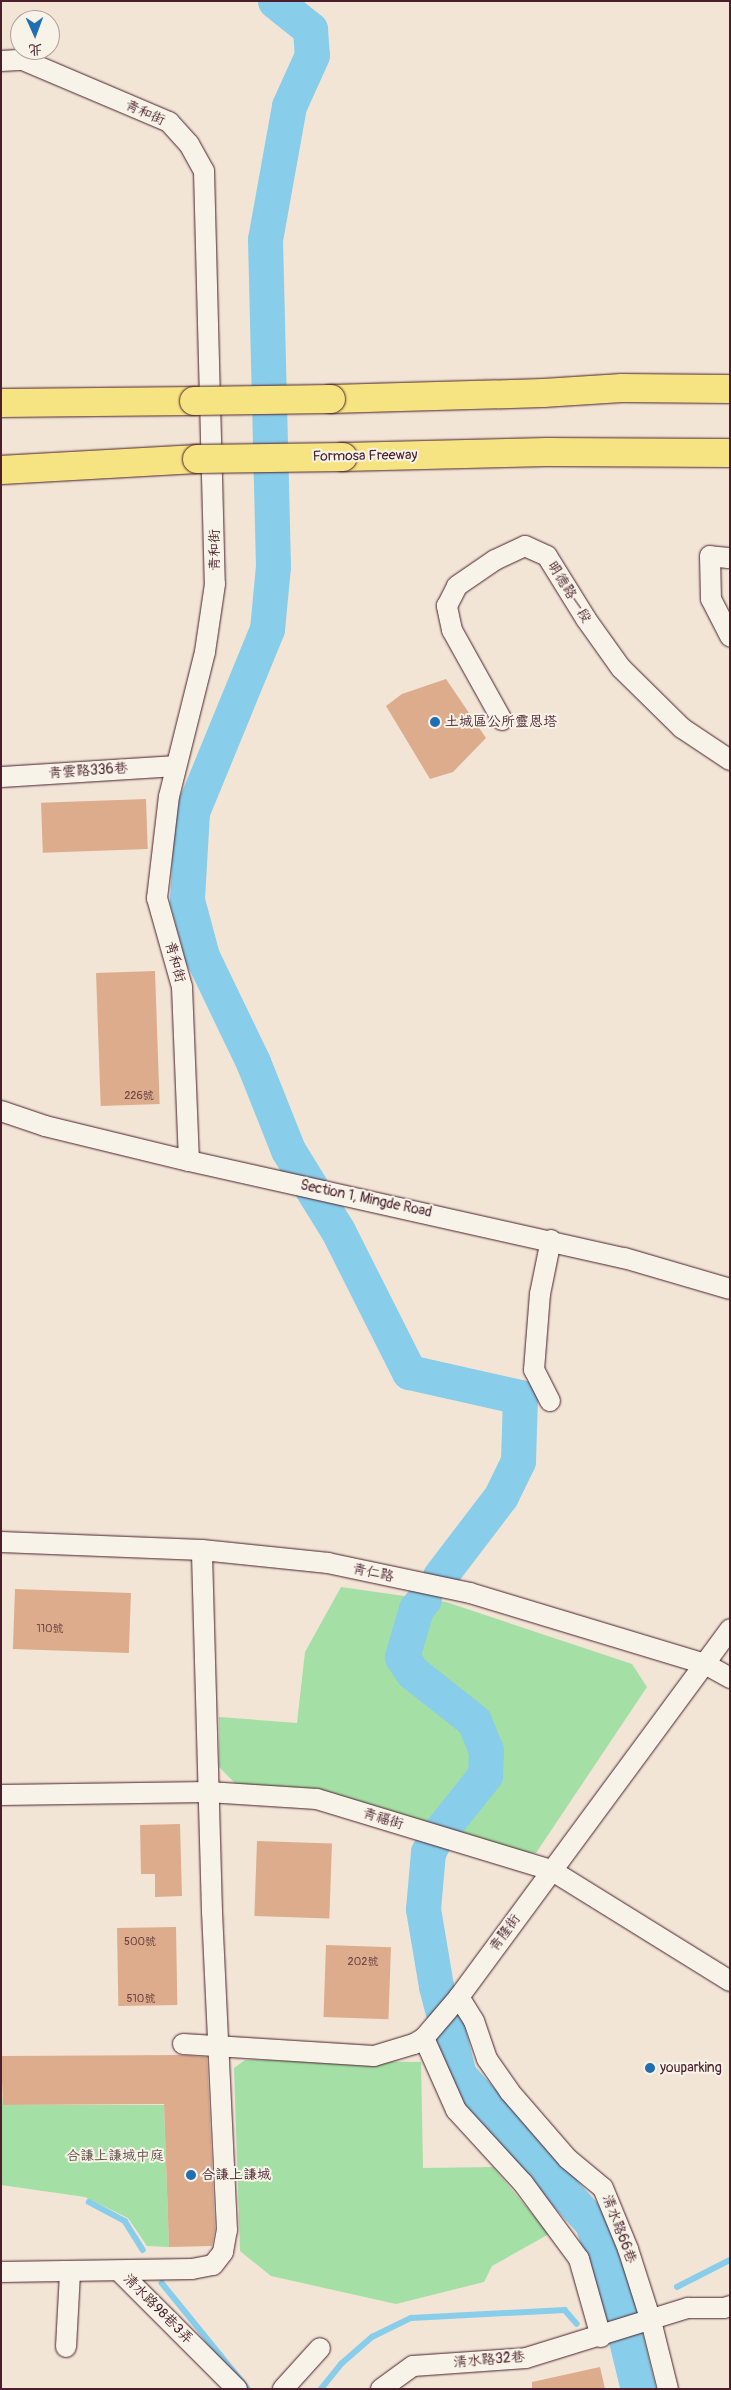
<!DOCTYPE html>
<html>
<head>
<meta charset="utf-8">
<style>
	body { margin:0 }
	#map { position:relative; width:731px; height:2390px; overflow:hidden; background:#f2e5d6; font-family:Pangolin,"LXGW WenKai TC",sans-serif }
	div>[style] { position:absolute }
	.green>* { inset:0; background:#a4dfa5 }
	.stream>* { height:5.5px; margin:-2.75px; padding:0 2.75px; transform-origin:2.75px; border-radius:2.75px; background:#88cde9 }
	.river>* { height:35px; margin:-17.5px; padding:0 17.5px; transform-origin:17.5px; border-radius:17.5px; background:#88cde9 }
	.building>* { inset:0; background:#dcac8d; transform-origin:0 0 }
	.roads { filter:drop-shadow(0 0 1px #4a1f2b) drop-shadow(0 0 1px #4a1f2b) }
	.minor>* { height:20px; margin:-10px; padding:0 10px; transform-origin:10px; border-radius:10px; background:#f7f3e8 }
	.highway>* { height:28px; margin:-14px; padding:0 14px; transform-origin:14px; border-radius:14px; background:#f6e381 }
	.bridges { filter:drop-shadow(0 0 1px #4a1f2b) drop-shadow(0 0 1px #4a1f2b) }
	.highway-bridge>* { height:28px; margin:-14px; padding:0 14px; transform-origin:14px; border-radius:14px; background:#f6e381 }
	.dots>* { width:14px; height:14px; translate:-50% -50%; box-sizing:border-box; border:2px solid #f7f3e8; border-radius:50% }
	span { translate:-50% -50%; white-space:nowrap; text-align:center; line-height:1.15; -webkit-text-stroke:4px #f7f3e8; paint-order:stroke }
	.number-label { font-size:11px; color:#6e4244 }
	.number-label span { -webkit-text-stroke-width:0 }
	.street-label { font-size:14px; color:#4a1f2b }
	.poi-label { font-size:14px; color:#4a1f2b }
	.left { translate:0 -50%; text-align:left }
	.park-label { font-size:14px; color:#604f4a }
	.frame { position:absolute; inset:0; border:2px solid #4a1f2b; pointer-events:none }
	.north { position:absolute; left:10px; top:10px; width:50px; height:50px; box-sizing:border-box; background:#f7f3e8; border:1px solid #b29e9c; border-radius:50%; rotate:178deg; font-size:14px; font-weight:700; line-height:20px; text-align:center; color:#4a1f2b }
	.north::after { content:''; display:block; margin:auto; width:18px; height:22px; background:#1f6fb2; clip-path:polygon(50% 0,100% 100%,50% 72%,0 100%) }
</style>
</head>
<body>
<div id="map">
	<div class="green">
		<div style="clip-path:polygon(341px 1587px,446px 1602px,632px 1664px,647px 1687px,536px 1853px,523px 1852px,239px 1787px,219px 1767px,219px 1717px,297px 1723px,305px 1652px)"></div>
		<div style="clip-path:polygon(245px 2060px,421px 2062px,423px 2168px,493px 2167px,549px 2234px,492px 2266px,484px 2282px,396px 2304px,271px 2276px,240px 2251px,234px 2068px)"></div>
		<div style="clip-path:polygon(1px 2078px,3px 2105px,164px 2105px,169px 2247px,147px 2246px,128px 2218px,85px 2197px,1px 2185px)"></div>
	</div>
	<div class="stream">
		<div style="left:89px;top:2202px;width:41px;rotate:27.8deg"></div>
		<div style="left:125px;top:2221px;width:34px;rotate:58deg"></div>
		<div style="left:162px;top:2283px;width:136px;rotate:50.9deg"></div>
		<div style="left:677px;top:2287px;width:59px;rotate:-27deg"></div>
		<div style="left:321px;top:2389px;width:32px;rotate:-51deg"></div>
		<div style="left:341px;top:2364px;width:41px;rotate:-41.1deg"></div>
		<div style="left:372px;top:2337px;width:43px;rotate:-26deg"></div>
		<div style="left:411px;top:2318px;width:154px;rotate:-3deg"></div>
		<div style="left:565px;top:2310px;width:18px;rotate:49deg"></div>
	</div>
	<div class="river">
		<div style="left:275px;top:1px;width:45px;rotate:38.7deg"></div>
		<div style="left:310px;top:29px;width:26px;rotate:86deg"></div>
		<div style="left:312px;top:55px;width:56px;rotate:114.3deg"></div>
		<div style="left:289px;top:106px;width:135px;rotate:100.2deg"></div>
		<div style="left:265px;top:239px;width:327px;rotate:88.6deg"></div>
		<div style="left:273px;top:566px;width:63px;rotate:95.4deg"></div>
		<div style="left:267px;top:629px;width:198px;rotate:112.3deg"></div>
		<div style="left:192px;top:812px;width:88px;rotate:93.3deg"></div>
		<div style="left:187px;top:900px;width:58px;rotate:75deg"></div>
		<div style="left:202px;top:956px;width:118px;rotate:64.3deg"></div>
		<div style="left:253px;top:1062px;width:95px;rotate:68.3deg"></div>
		<div style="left:288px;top:1150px;width:95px;rotate:58.3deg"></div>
		<div style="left:338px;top:1231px;width:158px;rotate:63.3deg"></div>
		<div style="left:409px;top:1372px;width:114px;rotate:12.7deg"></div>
		<div style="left:520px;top:1397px;width:64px;rotate:91.8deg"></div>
		<div style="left:518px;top:1461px;width:39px;rotate:116deg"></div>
		<div style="left:501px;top:1496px;width:101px;rotate:127.3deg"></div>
		<div style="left:424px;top:1599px;width:13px;rotate:129deg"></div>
		<div style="left:416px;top:1609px;width:50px;rotate:106.3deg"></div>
		<div style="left:402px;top:1657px;width:18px;rotate:56deg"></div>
		<div style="left:412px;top:1672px;width:79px;rotate:38.3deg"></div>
		<div style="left:474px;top:1721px;width:31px;rotate:68deg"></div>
		<div style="left:486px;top:1750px;width:25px;rotate:92deg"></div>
		<div style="left:485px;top:1775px;width:75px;rotate:128.5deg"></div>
		<div style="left:438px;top:1834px;width:21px;rotate:119deg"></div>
		<div style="left:428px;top:1852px;width:57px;rotate:95deg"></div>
		<div style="left:423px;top:1909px;width:78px;rotate:80.4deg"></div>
		<div style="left:436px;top:1986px;width:92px;rotate:75.5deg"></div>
		<div style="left:459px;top:2075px;width:199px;rotate:48.1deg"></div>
		<div style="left:592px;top:2223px;width:76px;rotate:72.3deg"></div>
		<div style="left:615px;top:2295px;width:97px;rotate:76.3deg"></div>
	</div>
	<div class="building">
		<div style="clip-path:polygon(446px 679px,486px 738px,453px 772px,430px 779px,386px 706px,402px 694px)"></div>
		<div style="left:146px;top:799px;width:50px;height:105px;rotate:88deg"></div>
		<div style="left:155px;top:971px;width:133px;height:59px;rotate:88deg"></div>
		<div style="left:15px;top:1589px;width:116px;height:60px;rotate:2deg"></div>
		<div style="clip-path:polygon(180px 1824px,182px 1896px,155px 1897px,155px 1874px,141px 1874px,140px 1825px)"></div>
		<div style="left:257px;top:1841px;width:75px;height:75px;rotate:2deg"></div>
		<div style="left:176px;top:1927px;width:78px;height:59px;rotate:89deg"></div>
		<div style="left:326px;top:1945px;width:65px;height:72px;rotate:2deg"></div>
		<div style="clip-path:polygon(181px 2055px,207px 2057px,215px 2229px,212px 2246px,169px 2247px,164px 2104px,3px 2105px,1px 2056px)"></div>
		<div style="clip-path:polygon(600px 2367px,605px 2389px,532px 2389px,532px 2382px)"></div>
	</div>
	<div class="roads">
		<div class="minor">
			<div style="left:1px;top:61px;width:22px;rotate:-3deg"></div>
			<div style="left:23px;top:60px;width:159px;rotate:23deg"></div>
			<div style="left:169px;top:122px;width:30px;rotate:48deg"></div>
			<div style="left:189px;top:144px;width:31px;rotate:61deg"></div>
			<div style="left:204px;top:171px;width:413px;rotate:88.5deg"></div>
			<div style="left:215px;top:584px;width:69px;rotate:98.4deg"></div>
			<div style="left:205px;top:652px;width:148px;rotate:104deg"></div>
			<div style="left:169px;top:796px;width:103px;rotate:96.7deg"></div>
			<div style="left:157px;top:898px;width:92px;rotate:74.3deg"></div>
			<div style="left:182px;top:987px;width:174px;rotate:87.7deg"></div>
			<div style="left:728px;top:558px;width:18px;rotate:-174deg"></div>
			<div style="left:710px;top:556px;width:43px;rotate:88.7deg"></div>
			<div style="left:711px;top:599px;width:42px;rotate:62.8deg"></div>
			<div style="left:502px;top:720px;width:103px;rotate:-119.1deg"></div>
			<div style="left:452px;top:630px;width:25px;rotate:-102deg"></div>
			<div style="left:447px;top:606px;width:22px;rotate:-63deg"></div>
			<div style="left:457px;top:586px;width:46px;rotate:-34.4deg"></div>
			<div style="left:495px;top:560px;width:33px;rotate:-25deg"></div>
			<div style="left:525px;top:546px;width:24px;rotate:24deg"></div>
			<div style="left:547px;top:556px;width:74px;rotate:58.2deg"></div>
			<div style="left:586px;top:619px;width:60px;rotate:54.5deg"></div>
			<div style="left:621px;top:668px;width:86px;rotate:44.5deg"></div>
			<div style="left:682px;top:728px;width:58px;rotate:33.7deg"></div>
			<div style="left:1px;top:777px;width:174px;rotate:-3.6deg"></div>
			<div style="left:1px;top:1111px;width:46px;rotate:18.8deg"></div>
			<div style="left:45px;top:1126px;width:148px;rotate:13.7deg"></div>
			<div style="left:189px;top:1161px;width:446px;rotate:12.6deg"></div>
			<div style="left:624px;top:1258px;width:110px;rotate:16.3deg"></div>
			<div style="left:550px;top:1401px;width:35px;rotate:-117deg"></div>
			<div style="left:534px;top:1370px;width:76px;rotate:-85.5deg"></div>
			<div style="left:540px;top:1294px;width:55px;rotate:-78.5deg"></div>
			<div style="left:1px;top:1542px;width:201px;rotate:2.3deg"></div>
			<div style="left:202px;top:1550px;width:127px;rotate:5.9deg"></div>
			<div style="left:328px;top:1563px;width:145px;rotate:11.9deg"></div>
			<div style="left:470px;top:1593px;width:245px;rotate:16.8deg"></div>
			<div style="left:705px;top:1664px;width:29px;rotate:29deg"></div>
			<div style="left:1px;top:1795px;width:207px;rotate:-0.8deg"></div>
			<div style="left:208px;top:1792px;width:109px;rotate:3.7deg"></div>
			<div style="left:317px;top:1799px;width:245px;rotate:16.9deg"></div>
			<div style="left:551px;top:1870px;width:211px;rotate:31.8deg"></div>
			<div style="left:459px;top:1997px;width:28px;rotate:58deg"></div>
			<div style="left:474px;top:2021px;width:40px;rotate:71.1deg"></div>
			<div style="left:487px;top:2059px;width:39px;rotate:55deg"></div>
			<div style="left:509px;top:2091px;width:90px;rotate:49.1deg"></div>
			<div style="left:568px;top:2159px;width:45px;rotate:39.6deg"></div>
			<div style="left:603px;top:2188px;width:66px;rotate:67.7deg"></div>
			<div style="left:628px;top:2249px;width:76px;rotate:72.3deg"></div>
			<div style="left:651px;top:2321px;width:70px;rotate:76deg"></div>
			<div style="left:424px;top:2038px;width:79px;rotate:66deg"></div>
			<div style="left:456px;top:2110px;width:99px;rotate:47.5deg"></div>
			<div style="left:523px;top:2183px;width:94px;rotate:53.6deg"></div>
			<div style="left:579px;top:2259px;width:81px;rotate:74.2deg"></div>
			<div style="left:183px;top:2044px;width:191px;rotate:3.6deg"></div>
			<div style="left:374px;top:2056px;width:42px;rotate:-16.7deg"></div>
			<div style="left:414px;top:2044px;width:12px;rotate:-31deg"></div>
			<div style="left:424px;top:2038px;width:54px;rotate:-49.5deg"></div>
			<div style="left:459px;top:1997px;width:457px;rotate:-53.6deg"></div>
			<div style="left:119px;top:2271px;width:167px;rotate:45deg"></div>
			<div style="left:1px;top:2272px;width:191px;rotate:-0.9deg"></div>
			<div style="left:192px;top:2269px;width:21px;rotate:-11deg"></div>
			<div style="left:213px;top:2265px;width:16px;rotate:-52deg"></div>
			<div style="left:223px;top:2252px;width:22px;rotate:-80deg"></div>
			<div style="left:227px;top:2230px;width:318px;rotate:-92.7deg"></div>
			<div style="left:212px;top:1912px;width:362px;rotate:-91.6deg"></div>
			<div style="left:66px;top:2347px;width:75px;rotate:-86.9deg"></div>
			<div style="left:283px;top:2389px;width:55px;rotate:-47.9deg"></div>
			<div style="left:381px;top:2389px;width:39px;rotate:-36deg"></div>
			<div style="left:413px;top:2366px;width:113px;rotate:-4deg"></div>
			<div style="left:526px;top:2358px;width:170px;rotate:-17.2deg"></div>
			<div style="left:688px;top:2308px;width:36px"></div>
			<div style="left:724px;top:2308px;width:6px;rotate:-18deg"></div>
		</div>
		<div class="highway">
			<div style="left:331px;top:399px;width:212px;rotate:-1.6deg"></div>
			<div style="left:543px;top:393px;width:79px;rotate:-3.6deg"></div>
			<div style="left:622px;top:388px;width:108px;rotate:0.5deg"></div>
			<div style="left:1px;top:403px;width:193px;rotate:-0.6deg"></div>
			<div style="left:343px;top:457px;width:204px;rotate:-1.4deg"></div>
			<div style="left:547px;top:452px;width:183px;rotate:0.3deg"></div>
			<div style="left:1px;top:470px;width:196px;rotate:-3.2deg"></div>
		</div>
	</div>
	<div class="bridges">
		<div class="highway-bridge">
			<div style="left:194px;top:401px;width:137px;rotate:-0.8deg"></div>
			<div style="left:197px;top:459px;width:146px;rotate:-0.8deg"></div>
		</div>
	</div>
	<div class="dots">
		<div style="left:435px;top:722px;background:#1f6fb2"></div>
		<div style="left:650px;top:2068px;background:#1f6fb2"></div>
		<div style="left:191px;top:2175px;background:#1f6fb2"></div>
	</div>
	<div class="number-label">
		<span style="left:139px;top:1096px">226號</span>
		<span style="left:50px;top:1629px">110號</span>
		<span style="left:140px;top:1942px">500號</span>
		<span style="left:363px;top:1962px">202號</span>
		<span style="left:141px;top:1999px">510號</span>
	</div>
	<div class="street-label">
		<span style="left:145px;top:113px;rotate:24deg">青和街</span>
		<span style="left:365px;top:456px;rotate:-1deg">Formosa Freeway</span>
		<span style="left:215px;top:550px;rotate:-90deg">青和街</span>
		<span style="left:569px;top:592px;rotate:58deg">明德路一段</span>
		<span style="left:88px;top:771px;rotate:-4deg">青雲路336巷</span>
		<span style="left:175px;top:962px;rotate:75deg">青和街</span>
		<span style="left:366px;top:1199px;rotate:12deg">Section 1, Mingde Road</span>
		<span style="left:373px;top:1573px;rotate:12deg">青仁路</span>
		<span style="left:383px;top:1819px;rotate:17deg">青福街</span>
		<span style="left:505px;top:1933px;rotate:-54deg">青隆街</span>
		<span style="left:619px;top:2229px;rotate:69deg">清水路66巷</span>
		<span style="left:158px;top:2309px;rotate:45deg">清水路98巷3弄</span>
		<span style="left:489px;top:2360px;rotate:-5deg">清水路32巷</span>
	</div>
	<div class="poi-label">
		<span class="left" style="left:445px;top:722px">土城區公所靈恩塔</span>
		<span class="left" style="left:660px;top:2068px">youparking</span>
		<span class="left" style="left:201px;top:2175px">合謙上謙城</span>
	</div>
	<div class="park-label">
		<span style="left:115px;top:2156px">合謙上謙城中庭</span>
	</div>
	<div class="frame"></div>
	<div class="north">北</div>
</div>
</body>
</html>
